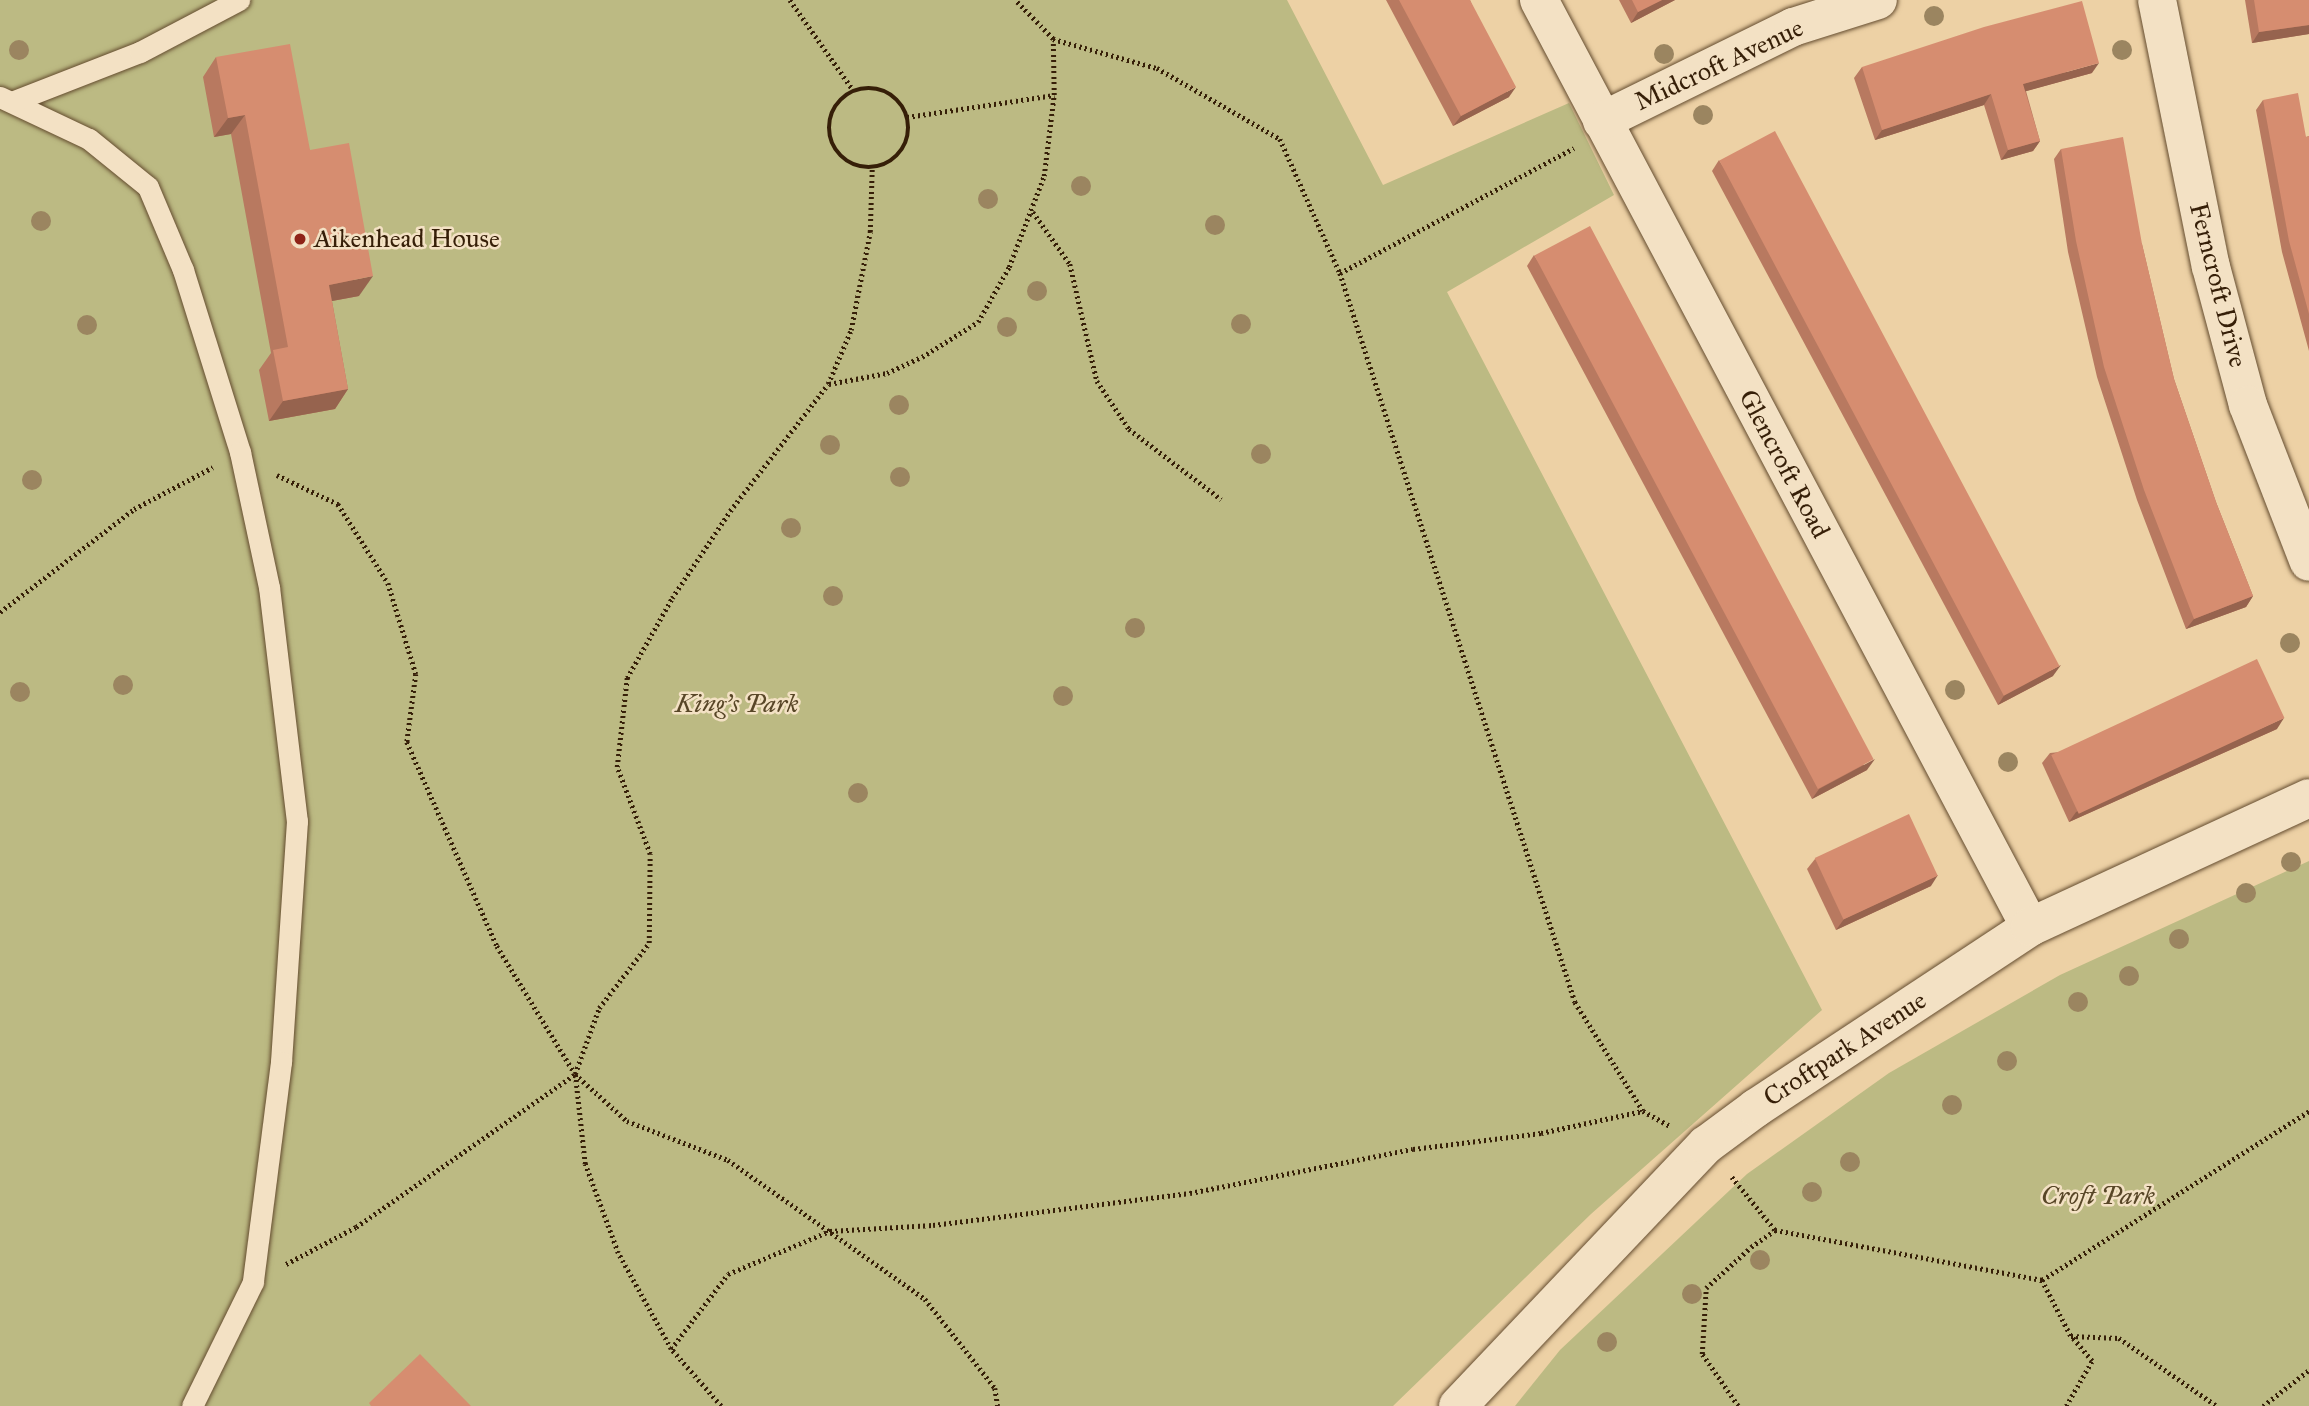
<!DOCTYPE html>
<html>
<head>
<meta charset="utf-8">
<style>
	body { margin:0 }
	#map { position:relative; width:2309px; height:1406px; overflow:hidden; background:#edd1a5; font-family:"IM FELL Great Primer",serif }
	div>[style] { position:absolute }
	.green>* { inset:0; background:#bcba83 }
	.path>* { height:4.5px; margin-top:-2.25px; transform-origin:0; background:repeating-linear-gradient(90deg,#361f08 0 2px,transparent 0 5.5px) }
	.path>.ring { margin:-2.25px; padding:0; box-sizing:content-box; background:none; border:4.5px solid #361f08; border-radius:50% }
	.roads { filter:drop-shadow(0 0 2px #644c2f) drop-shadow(0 0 2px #644c2f) }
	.lane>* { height:21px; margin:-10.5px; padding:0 10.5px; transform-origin:10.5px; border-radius:10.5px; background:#f3e1c4 }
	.street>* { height:38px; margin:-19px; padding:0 19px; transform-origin:19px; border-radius:19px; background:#f3e1c4 }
	.trees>* { width:20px; height:20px; margin:-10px; border-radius:50%; background:#9b8560 }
	.wall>* { inset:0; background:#b87960 }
	.shaded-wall>* { inset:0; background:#96634e }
	.building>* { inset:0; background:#d68d70; transform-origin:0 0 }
	.dots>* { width:19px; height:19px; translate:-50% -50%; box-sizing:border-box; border:4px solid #f3e1c4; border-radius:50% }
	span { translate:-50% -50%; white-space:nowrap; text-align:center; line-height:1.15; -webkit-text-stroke:5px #f3e1c4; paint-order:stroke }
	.street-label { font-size:26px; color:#361f08 }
	.poi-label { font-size:26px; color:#361f08 }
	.left { translate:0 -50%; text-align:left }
	.park-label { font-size:26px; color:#584627; font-style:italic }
</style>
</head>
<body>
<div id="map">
	<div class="green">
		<div style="clip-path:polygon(0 0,1287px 0,1383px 185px,1569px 103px,1614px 195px,1447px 292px,1822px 1010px,1591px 1214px,1393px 1406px,0 1406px)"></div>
		<div style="clip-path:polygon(2309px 861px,2309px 1406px,1515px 1406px,1560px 1350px,1747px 1174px,1889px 1073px,2060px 975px)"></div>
	</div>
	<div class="path">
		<div style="left:790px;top:0;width:111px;rotate:54.9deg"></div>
		<div style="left:1053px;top:39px;width:108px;rotate:15.6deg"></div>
		<div style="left:1157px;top:68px;width:142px;rotate:30deg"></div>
		<div style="left:1280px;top:139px;width:147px;rotate:65.9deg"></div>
		<div style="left:1340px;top:273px;width:766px;rotate:72.13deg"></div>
		<div style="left:1575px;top:1002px;width:128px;rotate:58deg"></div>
		<div style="left:1643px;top:1111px;width:31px;rotate:29deg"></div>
		<div class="ring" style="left:829px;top:88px;width:75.5px;height:75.5px"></div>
		<div style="left:907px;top:117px;width:149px;rotate:-8.5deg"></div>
		<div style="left:1033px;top:212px;width:64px;rotate:54.6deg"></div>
		<div style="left:1070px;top:264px;width:120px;rotate:77deg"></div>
		<div style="left:1097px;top:381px;width:58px;rotate:56.3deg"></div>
		<div style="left:1129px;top:429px;width:116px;rotate:37.3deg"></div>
		<div style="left:1340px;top:273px;width:265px;rotate:-28.1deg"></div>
		<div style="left:829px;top:384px;width:59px;rotate:-10.7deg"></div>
		<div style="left:887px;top:373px;width:38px;rotate:-25deg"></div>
		<div style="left:922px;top:357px;width:66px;rotate:-32deg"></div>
		<div style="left:978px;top:322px;width:63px;rotate:-60.6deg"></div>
		<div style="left:1009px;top:267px;width:97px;rotate:-69deg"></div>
		<div style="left:1044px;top:176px;width:82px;rotate:-83deg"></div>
		<div style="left:1054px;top:95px;width:56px;rotate:-91deg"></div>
		<div style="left:1053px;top:39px;width:54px;rotate:-134.3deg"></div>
		<div style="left:277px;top:475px;width:68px;rotate:25.4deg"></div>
		<div style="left:338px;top:504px;width:93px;rotate:57.7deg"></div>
		<div style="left:388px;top:583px;width:95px;rotate:72.9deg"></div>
		<div style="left:416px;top:674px;width:69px;rotate:97.5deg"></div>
		<div style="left:407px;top:742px;width:223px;rotate:66.2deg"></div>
		<div style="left:497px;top:946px;width:150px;rotate:58.6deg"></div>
		<div style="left:575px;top:1074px;width:70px;rotate:42.1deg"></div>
		<div style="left:627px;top:1121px;width:108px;rotate:21.1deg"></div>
		<div style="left:728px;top:1160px;width:241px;rotate:35.2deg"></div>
		<div style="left:925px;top:1299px;width:113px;rotate:51.8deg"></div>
		<div style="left:995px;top:1388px;width:18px;rotate:81deg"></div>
		<div style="left:0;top:612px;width:169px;rotate:-37.5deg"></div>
		<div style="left:134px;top:509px;width:89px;rotate:-28deg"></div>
		<div style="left:1732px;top:1177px;width:68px;rotate:50.9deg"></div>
		<div style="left:1775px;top:1230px;width:272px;rotate:10.6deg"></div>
		<div style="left:2042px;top:1280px;width:63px;rotate:62.6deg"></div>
		<div style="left:2071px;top:1336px;width:48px;rotate:2.4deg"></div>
		<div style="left:2119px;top:1338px;width:119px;rotate:34.8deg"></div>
		<div style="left:286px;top:1264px;width:79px;rotate:-27.9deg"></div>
		<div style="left:356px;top:1227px;width:267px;rotate:-34.9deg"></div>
		<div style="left:2042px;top:1280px;width:316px;rotate:-32.3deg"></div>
		<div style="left:671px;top:1349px;width:94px;rotate:-52.8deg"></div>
		<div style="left:728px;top:1274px;width:111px;rotate:-22.9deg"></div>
		<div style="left:830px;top:1231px;width:103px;rotate:-3.3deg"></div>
		<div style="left:933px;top:1225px;width:259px;rotate:-7.1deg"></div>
		<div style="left:1190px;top:1193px;width:227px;rotate:-11.2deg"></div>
		<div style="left:1413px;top:1149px;width:129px;rotate:-7.1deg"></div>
		<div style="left:1541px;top:1133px;width:104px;rotate:-12.2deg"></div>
		<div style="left:721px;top:1406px;width:76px;rotate:-131.3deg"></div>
		<div style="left:671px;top:1349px;width:110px;rotate:-118.9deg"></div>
		<div style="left:618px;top:1253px;width:95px;rotate:-110.3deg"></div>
		<div style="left:585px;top:1164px;width:91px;rotate:-96.3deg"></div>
		<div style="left:575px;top:1074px;width:70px;rotate:-70deg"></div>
		<div style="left:599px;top:1008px;width:82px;rotate:-52.4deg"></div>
		<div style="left:649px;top:943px;width:89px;rotate:-89.4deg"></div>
		<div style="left:650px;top:854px;width:93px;rotate:-110.8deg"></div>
		<div style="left:617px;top:767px;width:90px;rotate:-83.6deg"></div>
		<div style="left:627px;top:678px;width:92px;rotate:-60.6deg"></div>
		<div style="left:672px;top:598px;width:105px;rotate:-56.3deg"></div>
		<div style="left:730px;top:511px;width:160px;rotate:-52.3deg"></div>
		<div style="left:828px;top:384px;width:59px;rotate:-66.9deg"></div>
		<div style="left:851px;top:330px;width:100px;rotate:-79deg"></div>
		<div style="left:870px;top:232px;width:64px;rotate:-88.2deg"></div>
		<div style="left:1738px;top:1406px;width:63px;rotate:-124.7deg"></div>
		<div style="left:1702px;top:1354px;width:66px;rotate:-86.5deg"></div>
		<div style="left:1706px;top:1288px;width:61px;rotate:-42.3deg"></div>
		<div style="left:1751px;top:1247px;width:29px;rotate:-35deg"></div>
		<div style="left:2066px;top:1406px;width:52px;rotate:-60deg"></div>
		<div style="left:2092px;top:1361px;width:33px;rotate:-130deg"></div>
		<div style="left:2263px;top:1406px;width:58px;rotate:-38deg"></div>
	</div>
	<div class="roads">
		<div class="lane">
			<div style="left:0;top:97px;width:98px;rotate:25.3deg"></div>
			<div style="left:89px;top:139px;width:76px;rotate:39.1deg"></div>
			<div style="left:148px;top:187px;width:90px;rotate:67.1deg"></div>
			<div style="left:183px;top:270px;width:191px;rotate:72.6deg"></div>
			<div style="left:240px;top:452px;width:138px;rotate:77.9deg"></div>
			<div style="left:269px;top:587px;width:236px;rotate:83.2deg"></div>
			<div style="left:297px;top:821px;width:242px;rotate:93.8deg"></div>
			<div style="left:281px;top:1062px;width:222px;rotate:97.3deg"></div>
			<div style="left:253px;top:1282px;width:138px;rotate:116.2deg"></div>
			<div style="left:14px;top:101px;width:135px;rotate:-21.3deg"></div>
			<div style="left:140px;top:52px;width:112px;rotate:-27.7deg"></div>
		</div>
		<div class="street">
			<div style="left:1539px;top:0;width:1049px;rotate:62.09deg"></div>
			<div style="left:2157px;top:0;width:272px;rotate:78.6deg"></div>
			<div style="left:2211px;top:267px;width:143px;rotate:75deg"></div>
			<div style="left:2248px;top:405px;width:168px;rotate:68.8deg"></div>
			<div style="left:1602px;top:121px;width:213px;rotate:-26.2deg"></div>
			<div style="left:1793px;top:27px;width:89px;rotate:-17.6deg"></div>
			<div style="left:1458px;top:1406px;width:360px;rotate:-46.5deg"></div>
			<div style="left:1706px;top:1145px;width:62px;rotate:-36.5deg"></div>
			<div style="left:1756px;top:1108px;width:328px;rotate:-33.4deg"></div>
			<div style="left:2030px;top:927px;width:307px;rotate:-24.8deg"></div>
		</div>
	</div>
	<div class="trees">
		<div style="left:1934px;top:16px"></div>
		<div style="left:19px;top:50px"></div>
		<div style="left:2122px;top:50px"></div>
		<div style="left:1664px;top:54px"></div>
		<div style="left:1703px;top:115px"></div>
		<div style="left:1081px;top:186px"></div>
		<div style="left:988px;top:199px"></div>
		<div style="left:41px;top:221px"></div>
		<div style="left:1215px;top:225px"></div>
		<div style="left:1037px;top:291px"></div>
		<div style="left:1241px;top:324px"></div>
		<div style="left:87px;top:325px"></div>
		<div style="left:1007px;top:327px"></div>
		<div style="left:899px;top:405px"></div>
		<div style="left:830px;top:445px"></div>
		<div style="left:1261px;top:454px"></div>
		<div style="left:900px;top:477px"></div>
		<div style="left:32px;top:480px"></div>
		<div style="left:791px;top:528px"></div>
		<div style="left:833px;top:596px"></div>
		<div style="left:1135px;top:628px"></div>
		<div style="left:2290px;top:643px"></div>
		<div style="left:123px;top:685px"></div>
		<div style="left:1955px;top:690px"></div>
		<div style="left:20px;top:692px"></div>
		<div style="left:1063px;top:696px"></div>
		<div style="left:2008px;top:762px"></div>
		<div style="left:858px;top:793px"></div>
		<div style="left:2291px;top:862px"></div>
		<div style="left:2246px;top:893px"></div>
		<div style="left:2179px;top:939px"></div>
		<div style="left:2129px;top:976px"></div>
		<div style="left:2078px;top:1002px"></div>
		<div style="left:2007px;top:1061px"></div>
		<div style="left:1952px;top:1105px"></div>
		<div style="left:1850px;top:1162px"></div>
		<div style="left:1812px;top:1192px"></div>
		<div style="left:1760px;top:1260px"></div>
		<div style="left:1692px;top:1294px"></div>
		<div style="left:1607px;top:1342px"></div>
	</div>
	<div class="wall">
		<div style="clip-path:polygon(1386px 0,1470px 0,1509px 97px,1453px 126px)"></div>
		<div style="clip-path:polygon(1619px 0,1675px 0,1631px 23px)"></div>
		<div style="clip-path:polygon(2245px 0,2309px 0,2309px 34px,2252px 43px)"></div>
		<div style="clip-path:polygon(216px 57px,310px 150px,359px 296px,332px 301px,348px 389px,335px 409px,269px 421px,259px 370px,271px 353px,231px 134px,214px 137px,203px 77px)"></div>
		<div style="clip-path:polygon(1862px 67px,2092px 73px,2026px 91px,2040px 141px,2033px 151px,2001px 160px,1984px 105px,1875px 140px,1854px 78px)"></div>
		<div style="clip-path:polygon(2263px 100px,2306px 137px,2309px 136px,2309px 351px,2282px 252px,2256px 110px)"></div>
		<div style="clip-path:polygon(2061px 149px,2142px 244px,2174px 379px,2216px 502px,2253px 596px,2246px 607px,2186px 629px,2137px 500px,2097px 377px,2068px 252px,2054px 159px)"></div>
		<div style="clip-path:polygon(1719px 160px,2053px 676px,1998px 705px,1712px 171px)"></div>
		<div style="clip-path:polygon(1534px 255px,1867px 770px,1812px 799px,1527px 266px)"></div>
		<div style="clip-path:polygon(2277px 729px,2069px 822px,2042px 763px,2050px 753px)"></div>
		<div style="clip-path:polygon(1815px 859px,1931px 886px,1836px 930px,1807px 869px)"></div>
	</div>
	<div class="shaded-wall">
		<div style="clip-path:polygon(1662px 0,1675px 0,1631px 23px,1638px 12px)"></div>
		<div style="clip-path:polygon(2309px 25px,2309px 34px,2252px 43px,2259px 32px)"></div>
		<div style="clip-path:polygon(2099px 63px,2092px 73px,2016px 94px,2023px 84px)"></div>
		<div style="clip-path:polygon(1516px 87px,1509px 97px,1453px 126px,1461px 116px)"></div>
		<div style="clip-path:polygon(1991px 94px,1984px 105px,1875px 140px,1882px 130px)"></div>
		<div style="clip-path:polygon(245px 115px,231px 134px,214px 137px,228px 118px)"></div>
		<div style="clip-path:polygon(2040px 141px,2033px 151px,2001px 160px,2008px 150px)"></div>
		<div style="clip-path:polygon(373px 276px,359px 296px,316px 304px,329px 285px)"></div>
		<div style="clip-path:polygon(348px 389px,335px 409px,269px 421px,283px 401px)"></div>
		<div style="clip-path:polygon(2253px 596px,2246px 607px,2186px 629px,2194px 619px)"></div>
		<div style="clip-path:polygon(2061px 665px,2053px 676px,1998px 705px,2005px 694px)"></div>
		<div style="clip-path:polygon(2284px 718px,2277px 729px,2069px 822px,2076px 812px)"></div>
		<div style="clip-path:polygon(1875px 759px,1867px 770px,1812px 799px,1819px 789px)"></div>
		<div style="clip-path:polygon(1938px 875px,1931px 886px,1836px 930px,1844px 919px)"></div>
	</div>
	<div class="building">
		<div style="clip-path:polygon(1399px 0,1470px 0,1516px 87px,1461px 116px)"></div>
		<div style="clip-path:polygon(1632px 0,1662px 0,1638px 12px)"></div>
		<div style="clip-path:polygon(2254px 0,2309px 0,2309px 25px,2259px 32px)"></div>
		<div style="clip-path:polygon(2082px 1px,2099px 63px,2023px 84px,2040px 141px,2008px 150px,1991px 94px,1882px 130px,1862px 67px,1984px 27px)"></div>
		<div style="clip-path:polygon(290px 44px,310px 150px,349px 143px,373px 276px,329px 285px,348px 389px,283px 401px,273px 350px,288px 347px,245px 115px,228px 118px,216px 57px)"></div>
		<div style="clip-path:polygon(2298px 93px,2306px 137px,2309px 136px,2309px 314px,2289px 241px,2263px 100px)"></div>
		<div style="left:1775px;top:131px;width:606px;height:63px;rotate:62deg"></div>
		<div style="clip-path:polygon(2123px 137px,2142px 244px,2174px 379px,2216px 502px,2253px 596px,2194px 619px,2144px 490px,2104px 367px,2076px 241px,2061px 149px)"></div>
		<div style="left:1590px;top:226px;width:604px;height:63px;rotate:62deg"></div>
		<div style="left:2257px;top:659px;width:65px;height:227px;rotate:65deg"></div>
		<div style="left:1909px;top:814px;width:68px;height:104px;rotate:65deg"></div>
		<div style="clip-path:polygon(420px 1354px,471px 1406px,371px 1406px,369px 1403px)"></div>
	</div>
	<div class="dots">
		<div style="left:300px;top:239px;background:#8f2418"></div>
	</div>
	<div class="street-label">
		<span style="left:1719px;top:65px;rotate:-25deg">Midcroft Avenue</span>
		<span style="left:2218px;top:285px;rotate:76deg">Ferncroft Drive</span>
		<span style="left:1784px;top:464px;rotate:62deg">Glencroft Road</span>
		<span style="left:1845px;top:1049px;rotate:-33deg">Croftpark Avenue</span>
	</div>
	<div class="poi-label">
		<span class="left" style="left:314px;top:239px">Aikenhead House</span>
	</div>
	<div class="park-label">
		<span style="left:737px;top:704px">King's Park</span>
		<span style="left:2098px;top:1196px">Croft Park</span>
	</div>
</div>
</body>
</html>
